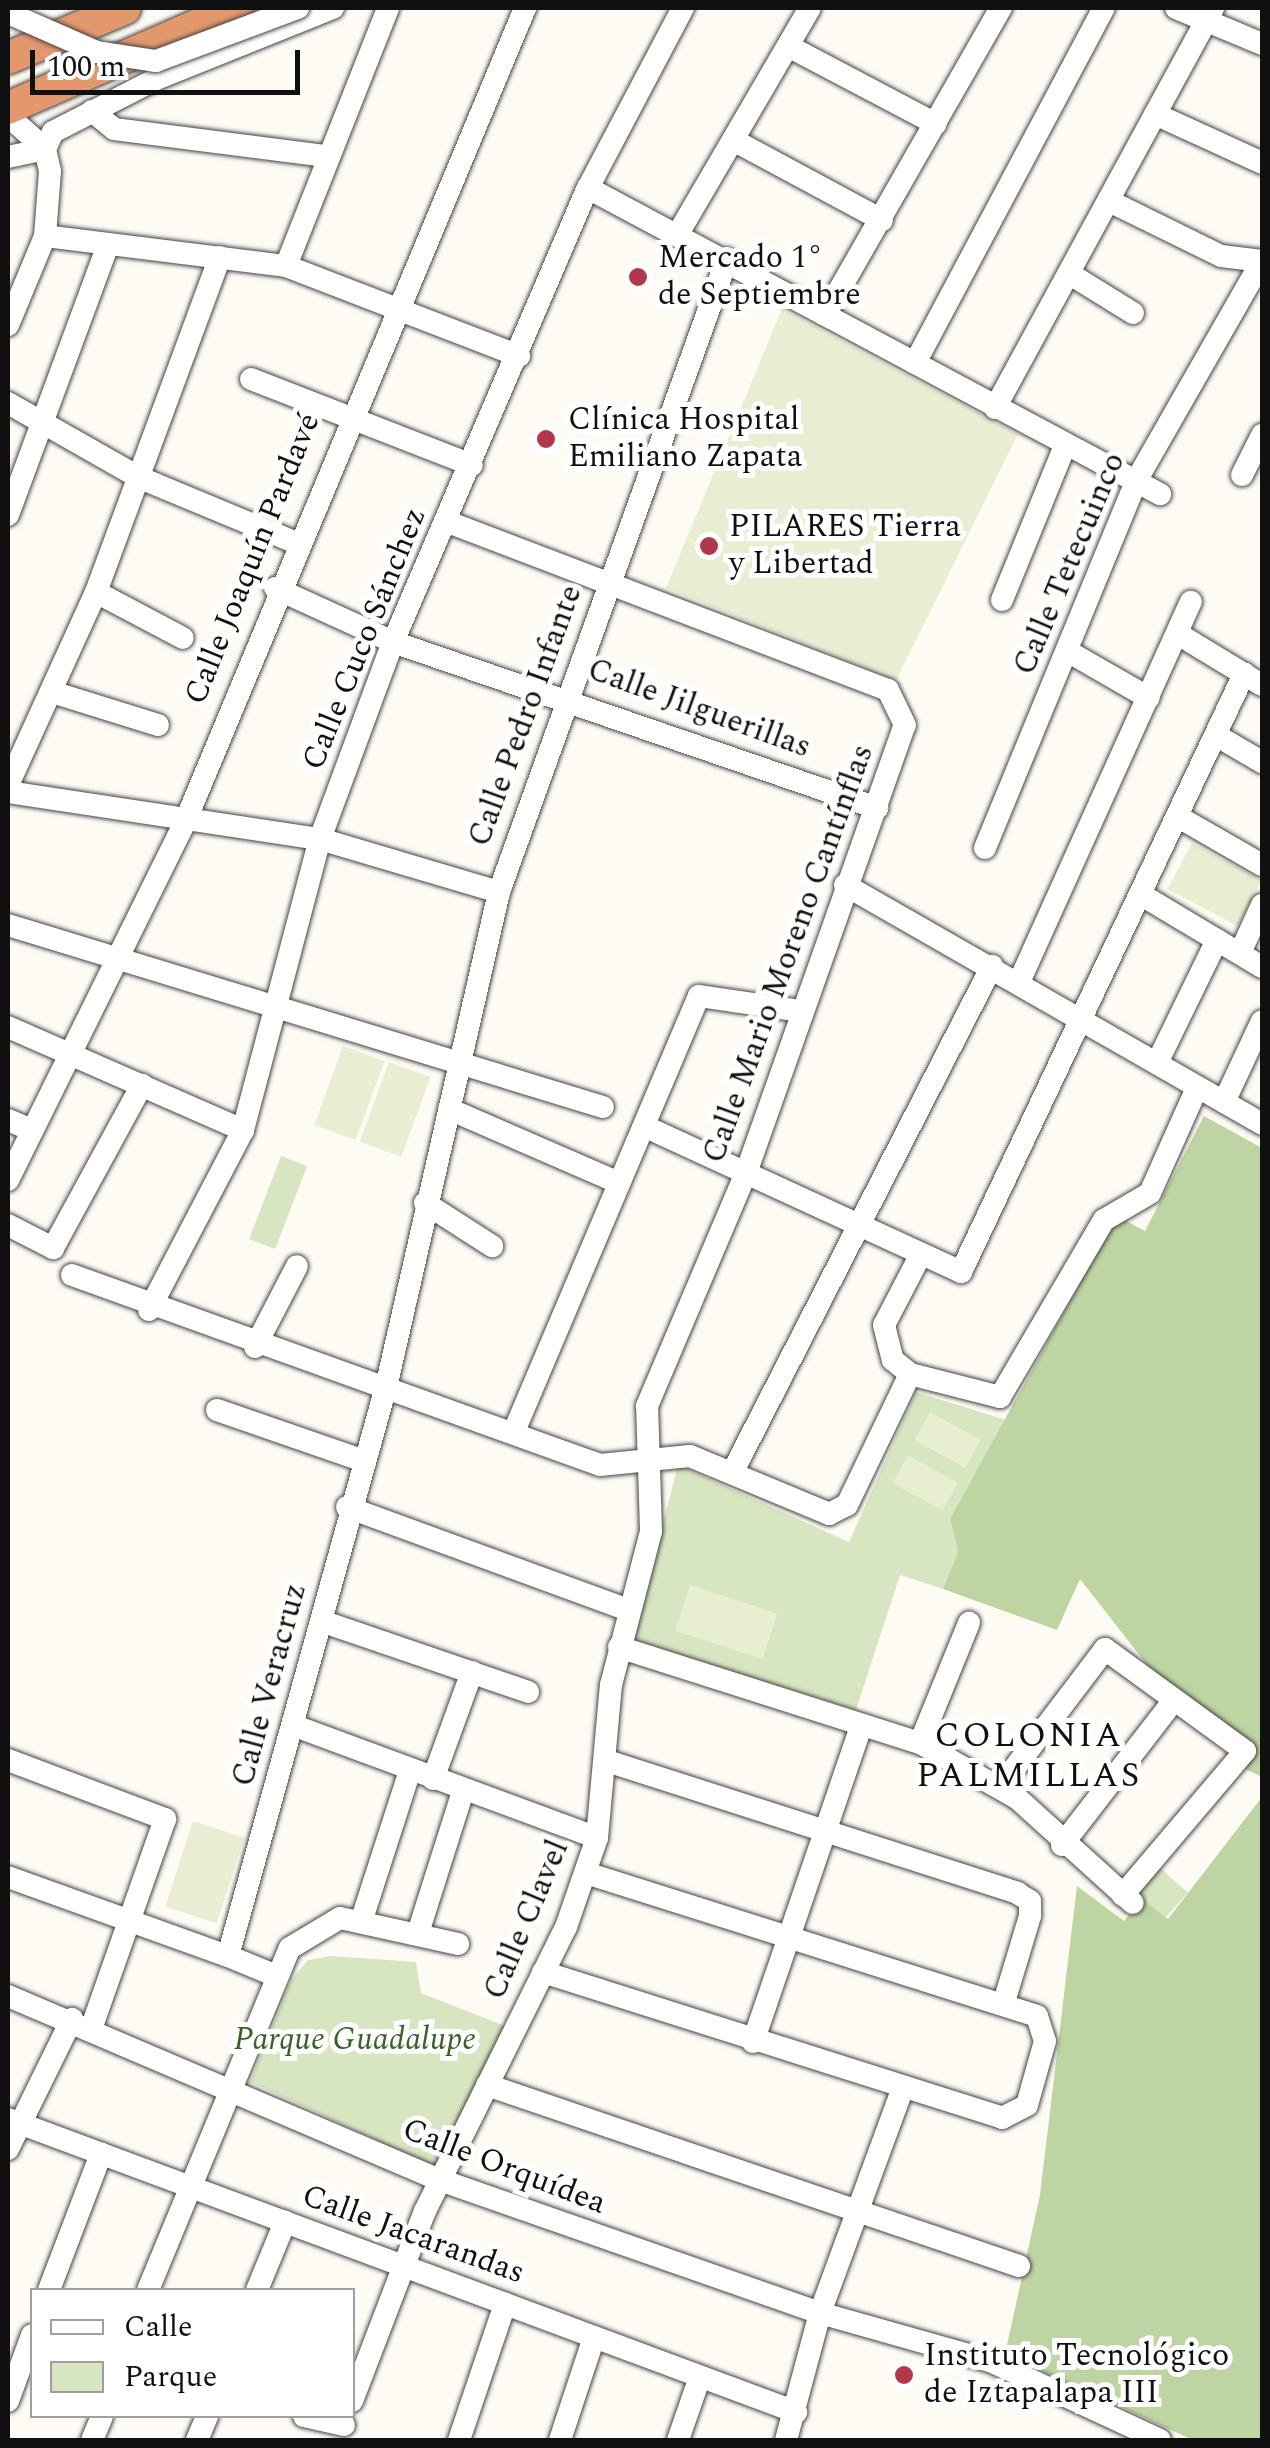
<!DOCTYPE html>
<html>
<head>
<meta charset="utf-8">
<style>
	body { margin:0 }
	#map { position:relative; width:1270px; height:2448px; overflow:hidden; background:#fefbf5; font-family:Spectral,serif }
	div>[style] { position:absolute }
	.green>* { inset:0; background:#d8e5c1; transform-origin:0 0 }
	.forest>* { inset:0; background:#bed4a2 }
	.pitch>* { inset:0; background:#e7eed2; transform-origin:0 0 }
	.roads { filter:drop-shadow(0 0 2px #434343) drop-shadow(0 0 2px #434343) }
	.minor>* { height:22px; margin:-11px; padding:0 11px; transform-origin:11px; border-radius:11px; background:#fff }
	.highway>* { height:32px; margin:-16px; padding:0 16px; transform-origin:16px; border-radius:16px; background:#e3976d }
	.bridges { filter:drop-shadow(0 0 2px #434343) drop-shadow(0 0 2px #434343) }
	.minor-bridge>* { height:22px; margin:-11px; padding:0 11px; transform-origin:11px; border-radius:11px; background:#fff }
	.dots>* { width:28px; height:28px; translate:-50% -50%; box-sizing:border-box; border:5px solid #fff; border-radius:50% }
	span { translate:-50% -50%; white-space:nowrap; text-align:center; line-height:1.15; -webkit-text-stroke:10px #fff; paint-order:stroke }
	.poi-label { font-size:32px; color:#101010 }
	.left { translate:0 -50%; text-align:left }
	.street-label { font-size:32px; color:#101010 }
	.park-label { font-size:32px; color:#396127; font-style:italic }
	.neighbourhood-label { font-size:35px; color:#101010; letter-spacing:2.5px }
	.frame { position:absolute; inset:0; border:10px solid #101010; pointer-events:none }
	.legend { position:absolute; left:30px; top:2288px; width:325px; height:130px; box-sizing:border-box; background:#fff; border:2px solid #9f9f9f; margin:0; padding:12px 18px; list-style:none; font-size:30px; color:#101010 }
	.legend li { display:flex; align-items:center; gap:20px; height:50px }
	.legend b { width:50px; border:2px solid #9f9f9f }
	.scale { position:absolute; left:30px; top:50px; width:270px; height:45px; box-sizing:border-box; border:5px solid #101010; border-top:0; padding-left:12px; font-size:30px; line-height:35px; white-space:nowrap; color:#101010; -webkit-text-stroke:8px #fff; paint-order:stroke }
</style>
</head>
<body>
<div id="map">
	<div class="green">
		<div style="left:281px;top:1156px;width:28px;height:89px;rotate:21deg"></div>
		<div style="clip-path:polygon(916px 1392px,1006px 1420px,950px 1519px,958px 1552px,943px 1589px,900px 1575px,856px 1710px,633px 1640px,678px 1465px,849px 1542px)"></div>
		<div style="left:1158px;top:1866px;width:40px;height:36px;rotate:42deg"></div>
		<div style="clip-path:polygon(331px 1956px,416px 1962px,421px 1993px,505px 2026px,436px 2167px,250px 2082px,291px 1980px,308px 1960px)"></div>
	</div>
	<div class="forest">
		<div style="clip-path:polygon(1204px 1116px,1262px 1148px,1262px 1777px,1244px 1768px,1256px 1752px,1169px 1693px,1080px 1579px,1057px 1630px,943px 1589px,958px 1552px,950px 1519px,1117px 1216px,1145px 1231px)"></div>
		<div style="clip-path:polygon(1262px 1797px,1262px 2440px,1193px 2440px,1005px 2354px,1040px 2195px,1077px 1886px,1124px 1921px,1142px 1899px,1168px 1919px)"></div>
	</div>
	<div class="pitch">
		<div style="clip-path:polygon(782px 309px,1018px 434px,896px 680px,666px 588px)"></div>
		<div style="left:1192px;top:843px;width:79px;height:52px;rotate:28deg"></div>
		<div style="left:343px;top:1046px;width:44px;height:84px;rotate:20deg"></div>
		<div style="left:389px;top:1062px;width:44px;height:85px;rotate:20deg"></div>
		<div style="left:930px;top:1412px;width:58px;height:32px;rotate:29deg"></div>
		<div style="left:908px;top:1455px;width:57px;height:32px;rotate:29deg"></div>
		<div style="left:690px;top:1585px;width:92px;height:48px;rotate:18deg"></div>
		<div style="left:193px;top:1821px;width:54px;height:90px;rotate:18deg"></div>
	</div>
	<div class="roads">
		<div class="minor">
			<div style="left:1176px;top:8px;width:93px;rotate:22.7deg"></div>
			<div style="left:788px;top:46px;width:167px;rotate:27.8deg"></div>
			<div style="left:92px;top:111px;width:28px;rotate:39deg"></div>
			<div style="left:114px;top:129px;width:214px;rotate:7.3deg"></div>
			<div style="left:1155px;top:114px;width:118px;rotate:24.6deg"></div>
			<div style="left:735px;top:141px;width:167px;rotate:28.3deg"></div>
			<div style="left:45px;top:149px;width:19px;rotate:-65deg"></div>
			<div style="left:53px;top:132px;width:116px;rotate:-27.2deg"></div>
			<div style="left:156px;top:79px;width:191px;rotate:-21.9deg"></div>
			<div style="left:8px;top:157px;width:38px;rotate:-12deg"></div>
			<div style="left:588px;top:188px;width:649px;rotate:28.15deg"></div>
			<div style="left:679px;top:232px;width:259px;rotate:-59.7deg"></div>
			<div style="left:45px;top:236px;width:243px;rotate:7.1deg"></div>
			<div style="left:286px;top:266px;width:250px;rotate:21.1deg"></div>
			<div style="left:286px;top:266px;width:277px;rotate:-68.4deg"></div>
			<div style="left:1070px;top:274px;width:74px;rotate:31.8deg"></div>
			<div style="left:825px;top:315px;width:354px;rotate:-60.2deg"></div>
			<div style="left:8px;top:325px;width:96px;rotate:-67.4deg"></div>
			<div style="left:45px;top:236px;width:65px;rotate:-85.6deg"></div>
			<div style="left:50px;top:171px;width:23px;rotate:-103deg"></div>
			<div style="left:45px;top:149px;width:36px;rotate:-138deg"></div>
			<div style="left:915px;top:363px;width:402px;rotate:-62deg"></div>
			<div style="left:251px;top:379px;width:237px;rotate:21.3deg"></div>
			<div style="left:8px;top:403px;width:150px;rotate:29.6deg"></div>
			<div style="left:138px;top:477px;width:169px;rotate:22.6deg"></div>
			<div style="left:995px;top:408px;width:456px;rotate:-61.4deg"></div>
			<div style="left:1242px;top:475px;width:45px;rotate:-63.4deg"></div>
			<div style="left:8px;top:515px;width:285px;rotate:-69.7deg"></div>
			<div style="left:275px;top:588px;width:130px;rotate:24.6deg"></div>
			<div style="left:393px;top:642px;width:512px;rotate:18.93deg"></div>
			<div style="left:96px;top:592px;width:98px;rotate:27.9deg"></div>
			<div style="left:1002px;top:600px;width:166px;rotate:-67.8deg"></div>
			<div style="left:1178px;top:634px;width:98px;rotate:31.3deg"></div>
			<div style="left:1069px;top:652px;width:92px;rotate:29.9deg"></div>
			<div style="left:52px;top:692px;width:111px;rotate:17.3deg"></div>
			<div style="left:1219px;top:737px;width:50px;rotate:30.2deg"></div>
			<div style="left:8px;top:785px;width:212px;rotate:-65.5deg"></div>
			<div style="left:96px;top:592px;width:357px;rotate:-69.7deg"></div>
			<div style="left:8px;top:792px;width:316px;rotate:8.6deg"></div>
			<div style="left:320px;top:839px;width:187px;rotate:16.5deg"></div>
			<div style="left:1182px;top:819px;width:92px;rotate:29.9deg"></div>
			<div style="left:985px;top:848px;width:397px;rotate:-67.6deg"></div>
			<div style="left:1136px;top:481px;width:254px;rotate:-60.2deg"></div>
			<div style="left:1262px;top:261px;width:41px;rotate:-173deg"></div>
			<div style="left:1221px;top:256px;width:125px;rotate:-153.8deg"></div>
			<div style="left:845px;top:885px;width:481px;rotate:29.8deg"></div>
			<div style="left:1145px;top:897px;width:136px;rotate:30.9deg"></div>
			<div style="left:8px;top:925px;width:622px;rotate:17.01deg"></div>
			<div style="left:1240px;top:953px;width:53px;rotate:-65.4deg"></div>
			<div style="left:1020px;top:980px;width:415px;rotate:-65.7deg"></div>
			<div style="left:8px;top:1027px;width:257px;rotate:23.7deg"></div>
			<div style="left:1157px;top:1063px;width:137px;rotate:-64deg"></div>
			<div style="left:1224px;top:1102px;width:89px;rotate:-64.9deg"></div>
			<div style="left:449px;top:1109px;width:185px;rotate:23.5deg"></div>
			<div style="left:8px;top:1120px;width:26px;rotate:23deg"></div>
			<div style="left:644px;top:1126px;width:349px;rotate:24.7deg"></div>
			<div style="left:961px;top:1272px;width:662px;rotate:-64.67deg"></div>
			<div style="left:8px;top:1180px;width:407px;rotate:-63.7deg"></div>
			<div style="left:188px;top:815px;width:875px;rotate:-67.33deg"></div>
			<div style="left:425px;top:1203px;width:80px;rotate:32.7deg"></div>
			<div style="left:8px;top:1225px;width:51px;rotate:27.1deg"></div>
			<div style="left:53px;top:1248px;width:186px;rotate:-61.4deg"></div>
			<div style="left:921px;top:1254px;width:80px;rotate:117.5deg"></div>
			<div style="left:884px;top:1325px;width:36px;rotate:76deg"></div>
			<div style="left:893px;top:1360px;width:22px;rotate:39deg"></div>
			<div style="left:910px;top:1374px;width:93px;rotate:14.3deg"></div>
			<div style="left:1000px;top:1397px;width:205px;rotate:-59.6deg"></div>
			<div style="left:1104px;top:1220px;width:53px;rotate:-30.4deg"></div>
			<div style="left:1150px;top:1193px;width:115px;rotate:-65.9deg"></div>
			<div style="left:72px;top:1275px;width:561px;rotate:19.79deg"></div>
			<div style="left:600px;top:1465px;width:90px;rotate:-5.7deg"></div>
			<div style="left:690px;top:1456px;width:151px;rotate:22.6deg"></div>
			<div style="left:829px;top:1514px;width:20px;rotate:-27deg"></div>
			<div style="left:847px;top:1505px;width:145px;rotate:-64.3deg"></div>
			<div style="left:149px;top:1310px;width:203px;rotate:-62.4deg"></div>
			<div style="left:243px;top:1130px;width:301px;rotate:-75.2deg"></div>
			<div style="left:320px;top:839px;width:210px;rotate:-69.7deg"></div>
			<div style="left:393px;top:642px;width:494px;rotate:-66.8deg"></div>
			<div style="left:588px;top:188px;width:204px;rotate:-62.2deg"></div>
			<div style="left:255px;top:1347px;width:91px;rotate:-62.6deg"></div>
			<div style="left:217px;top:1410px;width:152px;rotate:19.1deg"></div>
			<div style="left:515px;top:1429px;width:470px;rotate:-67deg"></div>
			<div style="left:699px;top:996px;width:103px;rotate:8.4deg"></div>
			<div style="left:732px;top:1473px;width:570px;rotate:-62.85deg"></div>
			<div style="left:347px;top:1507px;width:300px;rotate:20.1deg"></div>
			<div style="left:321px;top:1621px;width:219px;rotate:18.9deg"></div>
			<div style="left:619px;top:1647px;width:316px;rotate:17.7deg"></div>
			<div style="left:920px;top:1743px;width:112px;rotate:29.6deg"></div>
			<div style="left:1017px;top:1798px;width:156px;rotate:42.2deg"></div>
			<div style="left:295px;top:1726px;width:322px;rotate:20.3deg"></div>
			<div style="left:920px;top:1743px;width:130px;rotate:-67.8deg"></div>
			<div style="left:8px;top:1760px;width:168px;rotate:20.6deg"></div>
			<div style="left:165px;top:1819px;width:219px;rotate:109.4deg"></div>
			<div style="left:607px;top:1761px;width:431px;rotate:17.8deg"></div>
			<div style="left:1017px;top:1893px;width:15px;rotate:32deg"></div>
			<div style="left:1030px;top:1901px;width:15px;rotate:90deg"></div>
			<div style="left:1030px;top:1916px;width:90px;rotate:106.8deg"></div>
			<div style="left:433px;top:1779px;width:114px;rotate:-70deg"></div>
			<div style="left:1001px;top:1786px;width:172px;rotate:-52.8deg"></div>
			<div style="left:1105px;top:1649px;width:173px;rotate:36.1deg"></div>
			<div style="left:1245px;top:1751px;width:189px;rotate:130.3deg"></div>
			<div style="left:1062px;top:1845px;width:183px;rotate:-52.3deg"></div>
			<div style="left:8px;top:1877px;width:234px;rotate:19.8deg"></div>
			<div style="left:362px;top:1919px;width:157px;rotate:-72.1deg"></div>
			<div style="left:418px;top:1933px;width:149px;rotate:-72.4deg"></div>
			<div style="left:543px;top:1972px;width:482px;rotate:17.6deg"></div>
			<div style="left:1002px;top:2118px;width:28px;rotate:-27deg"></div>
			<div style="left:1027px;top:2105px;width:66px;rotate:-74.3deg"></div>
			<div style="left:1045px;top:2041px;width:26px;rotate:-108deg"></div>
			<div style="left:1037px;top:2016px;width:474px;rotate:-162.4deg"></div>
			<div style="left:274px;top:1975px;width:50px;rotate:-157.6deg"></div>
			<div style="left:228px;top:1956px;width:595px;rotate:-74.49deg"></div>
			<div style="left:387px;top:1383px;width:504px;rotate:-77.15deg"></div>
			<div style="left:499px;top:892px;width:673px;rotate:-70.19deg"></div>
			<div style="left:8px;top:1996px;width:470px;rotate:23.1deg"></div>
			<div style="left:440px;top:2180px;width:403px;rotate:19.3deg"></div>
			<div style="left:820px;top:2313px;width:177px;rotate:15.8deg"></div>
			<div style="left:990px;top:2361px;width:187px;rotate:24.9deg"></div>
			<div style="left:753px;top:2042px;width:334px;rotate:-71.1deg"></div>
			<div style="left:487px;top:2085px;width:562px;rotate:18.79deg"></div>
			<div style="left:8px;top:2119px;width:841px;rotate:20.4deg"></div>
			<div style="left:8px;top:2149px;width:145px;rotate:-63.8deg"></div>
			<div style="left:49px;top:2290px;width:146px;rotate:-69.1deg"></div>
			<div style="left:148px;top:2290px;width:370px;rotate:-67.5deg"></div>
			<div style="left:290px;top:1948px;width:58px;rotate:-31deg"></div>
			<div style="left:340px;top:1918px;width:121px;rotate:12.4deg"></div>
			<div style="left:257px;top:2290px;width:74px;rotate:-67.6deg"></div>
			<div style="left:8px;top:2401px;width:70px;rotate:-70deg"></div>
			<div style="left:352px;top:2401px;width:204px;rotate:-69deg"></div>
			<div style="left:425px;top:2211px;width:317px;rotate:-63.6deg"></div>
			<div style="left:566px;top:1927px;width:94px;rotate:-70.8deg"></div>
			<div style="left:597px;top:1838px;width:154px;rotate:-84.8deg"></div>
			<div style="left:611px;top:1685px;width:159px;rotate:-75.4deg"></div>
			<div style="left:651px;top:1531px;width:125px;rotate:-91.8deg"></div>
			<div style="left:647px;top:1406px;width:253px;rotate:-67deg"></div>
			<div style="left:746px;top:1173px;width:475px;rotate:-70.5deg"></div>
			<div style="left:905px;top:725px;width:39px;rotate:-116deg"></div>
			<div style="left:888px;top:690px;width:472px;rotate:-159.1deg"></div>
			<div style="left:304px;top:2416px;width:41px;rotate:12.7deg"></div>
			<div style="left:92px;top:2440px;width:26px;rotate:-67deg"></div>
			<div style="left:197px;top:2440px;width:26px;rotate:-67deg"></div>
			<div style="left:459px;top:2440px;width:144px;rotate:-71.3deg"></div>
			<div style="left:560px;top:2440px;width:108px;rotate:-71.7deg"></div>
			<div style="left:678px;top:2440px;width:67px;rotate:-70.8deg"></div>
			<div style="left:786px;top:2440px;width:131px;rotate:-75deg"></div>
			<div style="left:820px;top:2313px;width:240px;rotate:-69.8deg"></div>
		</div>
		<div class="highway">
			<div style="left:8px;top:58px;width:127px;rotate:-23.1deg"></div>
			<div style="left:8px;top:108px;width:250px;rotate:-23.6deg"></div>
		</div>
	</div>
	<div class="bridges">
		<div class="minor-bridge">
			<div style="left:8px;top:13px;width:97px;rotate:23.7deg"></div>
			<div style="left:97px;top:52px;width:60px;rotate:8.7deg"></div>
			<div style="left:156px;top:61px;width:152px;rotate:-20.5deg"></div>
		</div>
	</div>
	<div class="dots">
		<div style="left:638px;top:277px;background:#b1384a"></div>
		<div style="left:546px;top:439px;background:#b1384a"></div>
		<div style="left:709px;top:546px;background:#b1384a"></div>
		<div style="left:904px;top:2375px;background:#b1384a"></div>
	</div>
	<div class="poi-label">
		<span class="left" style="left:658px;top:277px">Mercado 1°<br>de Septiembre</span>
		<span class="left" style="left:568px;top:439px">Clínica Hospital<br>Emiliano Zapata</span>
		<span class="left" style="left:729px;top:546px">PILARES Tierra<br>y Libertad</span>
		<span class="left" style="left:924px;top:2375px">Instituto Tecnológico<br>de Iztapalapa III</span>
	</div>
	<div class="street-label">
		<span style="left:253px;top:559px;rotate:-68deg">Calle Joaquín Pardavé</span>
		<span style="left:1070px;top:564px;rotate:-67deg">Calle Tetecuinco</span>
		<span style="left:365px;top:639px;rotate:-68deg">Calle Cuco Sánchez</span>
		<span style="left:699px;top:709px;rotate:20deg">Calle Jilguerillas</span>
		<span style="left:526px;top:716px;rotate:-70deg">Calle Pedro Infante</span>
		<span style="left:789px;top:954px;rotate:-70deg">Calle Mario Moreno Cantínflas</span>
		<span style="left:270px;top:1685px;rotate:-75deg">Calle Veracruz</span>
		<span style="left:527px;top:1920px;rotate:-67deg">Calle Clavel</span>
		<span style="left:504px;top:2167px;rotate:21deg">Calle Orquídea</span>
		<span style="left:413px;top:2235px;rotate:20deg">Calle Jacarandas</span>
	</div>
	<div class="park-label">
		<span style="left:355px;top:2040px">Parque Guadalupe</span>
	</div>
	<div class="neighbourhood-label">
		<span style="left:1029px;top:1756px">COLONIA<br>PALMILLAS</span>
	</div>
	<div class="frame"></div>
	<ul class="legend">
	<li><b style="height:12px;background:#fff"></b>Calle</li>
	<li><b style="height:28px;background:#d8e5c1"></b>Parque</li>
	</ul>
	<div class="scale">100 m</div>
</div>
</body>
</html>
